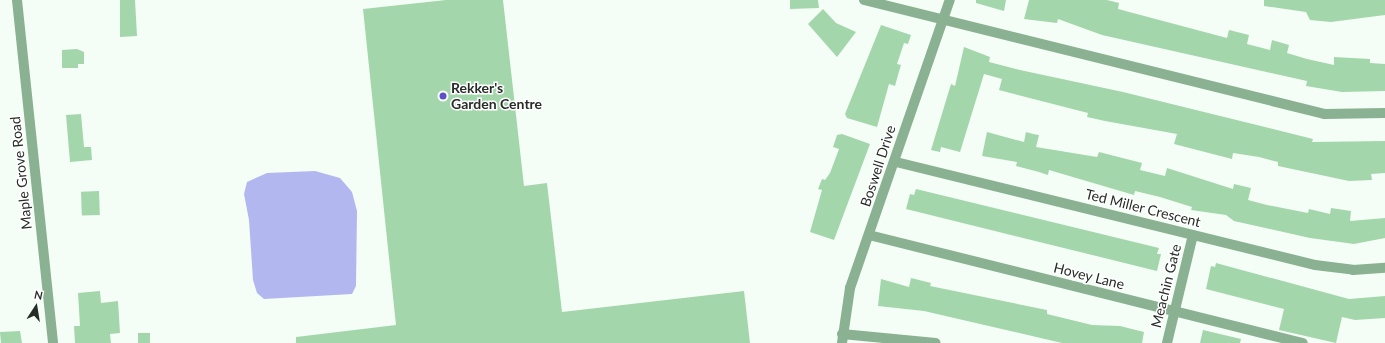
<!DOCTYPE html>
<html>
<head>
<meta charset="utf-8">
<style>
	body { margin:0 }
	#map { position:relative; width:1385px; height:343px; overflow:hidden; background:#f4fef6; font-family:Lato,sans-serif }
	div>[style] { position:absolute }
	.water>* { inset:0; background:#b3b7ef }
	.building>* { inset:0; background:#a4d6ac; transform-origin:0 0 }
	.minor>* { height:10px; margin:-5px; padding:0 5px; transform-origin:5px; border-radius:5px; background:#8ab191 }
	.tertiary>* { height:10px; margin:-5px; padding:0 5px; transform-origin:5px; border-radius:5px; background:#8ab191 }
	.dots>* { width:11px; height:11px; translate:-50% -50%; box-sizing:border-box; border:2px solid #fff; border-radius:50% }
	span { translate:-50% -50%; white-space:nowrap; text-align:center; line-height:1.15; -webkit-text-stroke:3px #fff; paint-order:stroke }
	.poi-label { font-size:14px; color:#262c27; font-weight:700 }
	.left { translate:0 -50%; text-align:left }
	.street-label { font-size:14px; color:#262c27 }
	.north { position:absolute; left:16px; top:287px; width:40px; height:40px; -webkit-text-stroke:3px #fff; paint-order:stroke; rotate:12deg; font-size:11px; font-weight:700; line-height:16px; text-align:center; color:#262c27 }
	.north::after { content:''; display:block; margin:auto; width:14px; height:18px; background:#262c27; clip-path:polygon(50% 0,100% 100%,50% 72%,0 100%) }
</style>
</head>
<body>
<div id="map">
	<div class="water">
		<div style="clip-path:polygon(315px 171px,340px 178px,352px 192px,357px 211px,356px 286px,352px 294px,264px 299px,257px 293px,253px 280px,249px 220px,244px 194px,247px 182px,267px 173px)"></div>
	</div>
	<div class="building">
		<div style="clip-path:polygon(120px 0,135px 0,137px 36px,120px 37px)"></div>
		<div style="clip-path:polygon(446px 0,503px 0,524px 186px,547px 183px,562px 312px,744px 291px,750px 343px,296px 343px,296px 337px,396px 325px,363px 9px)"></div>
		<div style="clip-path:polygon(790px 0,818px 0,819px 8px,790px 9px)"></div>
		<div style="clip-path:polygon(976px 0,1006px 0,1004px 11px,976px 3px)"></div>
		<div style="clip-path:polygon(1029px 0,1107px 0,1119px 3px,1118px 9px,1227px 38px,1229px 30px,1249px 35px,1247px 44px,1270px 50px,1272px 40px,1289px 45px,1287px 53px,1307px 59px,1334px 65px,1334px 57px,1370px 59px,1370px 63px,1385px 64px,1385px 91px,1342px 92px,1306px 86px,1307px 81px,1102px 35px,1058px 19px,1057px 23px,1024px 19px)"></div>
		<div style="clip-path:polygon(1264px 0,1385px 0,1385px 15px,1331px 22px,1310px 20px,1306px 12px,1264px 6px)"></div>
		<div style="clip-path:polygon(823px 9px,836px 23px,856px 32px,837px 57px,808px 24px)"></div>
		<div style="clip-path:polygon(881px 25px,911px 35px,908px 44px,904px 43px,897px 64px,901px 65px,898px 75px,895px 86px,889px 84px,877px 127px,847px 118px,845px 114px)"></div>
		<div style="clip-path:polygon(964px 47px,990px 57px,989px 62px,1020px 70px,1123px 92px,1313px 139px,1312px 142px,1385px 141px,1385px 173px,1371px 174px,1372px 180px,1349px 181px,1278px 166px,1278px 162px,1259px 157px,1233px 153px,1232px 159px,1174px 144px,1177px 134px,1105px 121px,1087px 117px,1088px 113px,999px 90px,1002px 79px,984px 74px,960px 152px,941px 147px,940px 152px,931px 150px,951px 84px,955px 86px)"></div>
		<div style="clip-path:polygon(77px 49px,84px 52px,84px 64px,78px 64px,78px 68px,62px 68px,62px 50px)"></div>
		<div style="clip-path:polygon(81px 114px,84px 147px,91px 147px,92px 160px,70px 162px,66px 115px)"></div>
		<div style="clip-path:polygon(987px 132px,1024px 142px,1026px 132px,1033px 134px,1039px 135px,1036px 147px,1097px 157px,1099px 152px,1142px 163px,1140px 170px,1165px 176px,1167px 168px,1233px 189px,1234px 184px,1251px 188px,1248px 200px,1267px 205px,1308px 213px,1309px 209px,1330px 214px,1331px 208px,1351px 211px,1350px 221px,1385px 218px,1385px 238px,1354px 244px,1310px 238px,1234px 221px,1226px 215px,1191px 210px,1192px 207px,1160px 197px,1135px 191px,1134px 195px,1049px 170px,1048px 175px,1039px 172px,1016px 166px,1017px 162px,982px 156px)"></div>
		<div style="clip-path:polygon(842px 134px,870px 144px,834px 240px,810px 232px,822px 190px,818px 189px,822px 179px,825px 180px,830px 173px,839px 149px,833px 147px,837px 135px)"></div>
		<div style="clip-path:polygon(916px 189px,1159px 248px,1157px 254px,1161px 254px,1157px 271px,906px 209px,910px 194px,914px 195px)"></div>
		<div style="left:99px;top:191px;width:24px;height:18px;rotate:88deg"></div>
		<div style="clip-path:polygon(1216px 263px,1349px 299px,1385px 296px,1385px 318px,1355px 320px,1342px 317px,1336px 343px,1279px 330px,1284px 309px,1206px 289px,1211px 266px,1215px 267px)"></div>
		<div style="clip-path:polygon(911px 278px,931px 283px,930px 286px,1047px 310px,1047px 314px,1092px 325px,1120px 326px,1144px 332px,1142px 343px,1062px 343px,924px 311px,878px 306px,881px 279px,909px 287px)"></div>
		<div style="clip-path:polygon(100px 291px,101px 303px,118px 301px,120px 333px,110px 334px,111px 343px,75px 343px,74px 326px,80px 326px,78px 293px)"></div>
		<div style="clip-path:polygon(1203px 330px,1241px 339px,1240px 343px,1200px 343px)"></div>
		<div style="clip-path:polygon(20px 331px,22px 343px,1px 343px,0 332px)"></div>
		<div style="left:138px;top:333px;width:12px;height:10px"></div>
	</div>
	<div class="minor">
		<div style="left:864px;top:0;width:474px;rotate:13.9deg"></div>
		<div style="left:1324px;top:114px;width:61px;rotate:-0.9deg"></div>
		<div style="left:896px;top:162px;width:431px;rotate:13.8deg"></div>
		<div style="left:1315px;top:265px;width:38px;rotate:7deg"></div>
		<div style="left:1353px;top:270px;width:32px;rotate:-4deg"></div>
		<div style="left:869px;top:235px;width:447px;rotate:14deg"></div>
		<div style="left:842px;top:334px;width:94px;rotate:5.5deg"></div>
		<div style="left:842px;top:343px;width:56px;rotate:-81.7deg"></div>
		<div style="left:850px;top:288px;width:305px;rotate:-70.9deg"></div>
		<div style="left:1167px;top:343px;width:111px;rotate:-76.5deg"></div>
	</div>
	<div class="tertiary">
		<div style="left:17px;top:0;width:345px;rotate:84deg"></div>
	</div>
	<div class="dots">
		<div style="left:443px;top:96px;background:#5b52ca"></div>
	</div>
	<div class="poi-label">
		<span class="left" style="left:451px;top:96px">Rekker's<br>Garden Centre</span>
	</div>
	<div class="street-label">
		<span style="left:878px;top:166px;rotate:-72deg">Boswell Drive</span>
		<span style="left:21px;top:173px;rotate:-96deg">Maple Grove Road</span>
		<span style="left:1143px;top:208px;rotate:14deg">Ted Miller Crescent</span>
		<span style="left:1089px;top:276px;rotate:14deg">Hovey Lane</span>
		<span style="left:1166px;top:286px;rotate:-76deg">Meachin Gate</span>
	</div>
	<div class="north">N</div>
</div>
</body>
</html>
